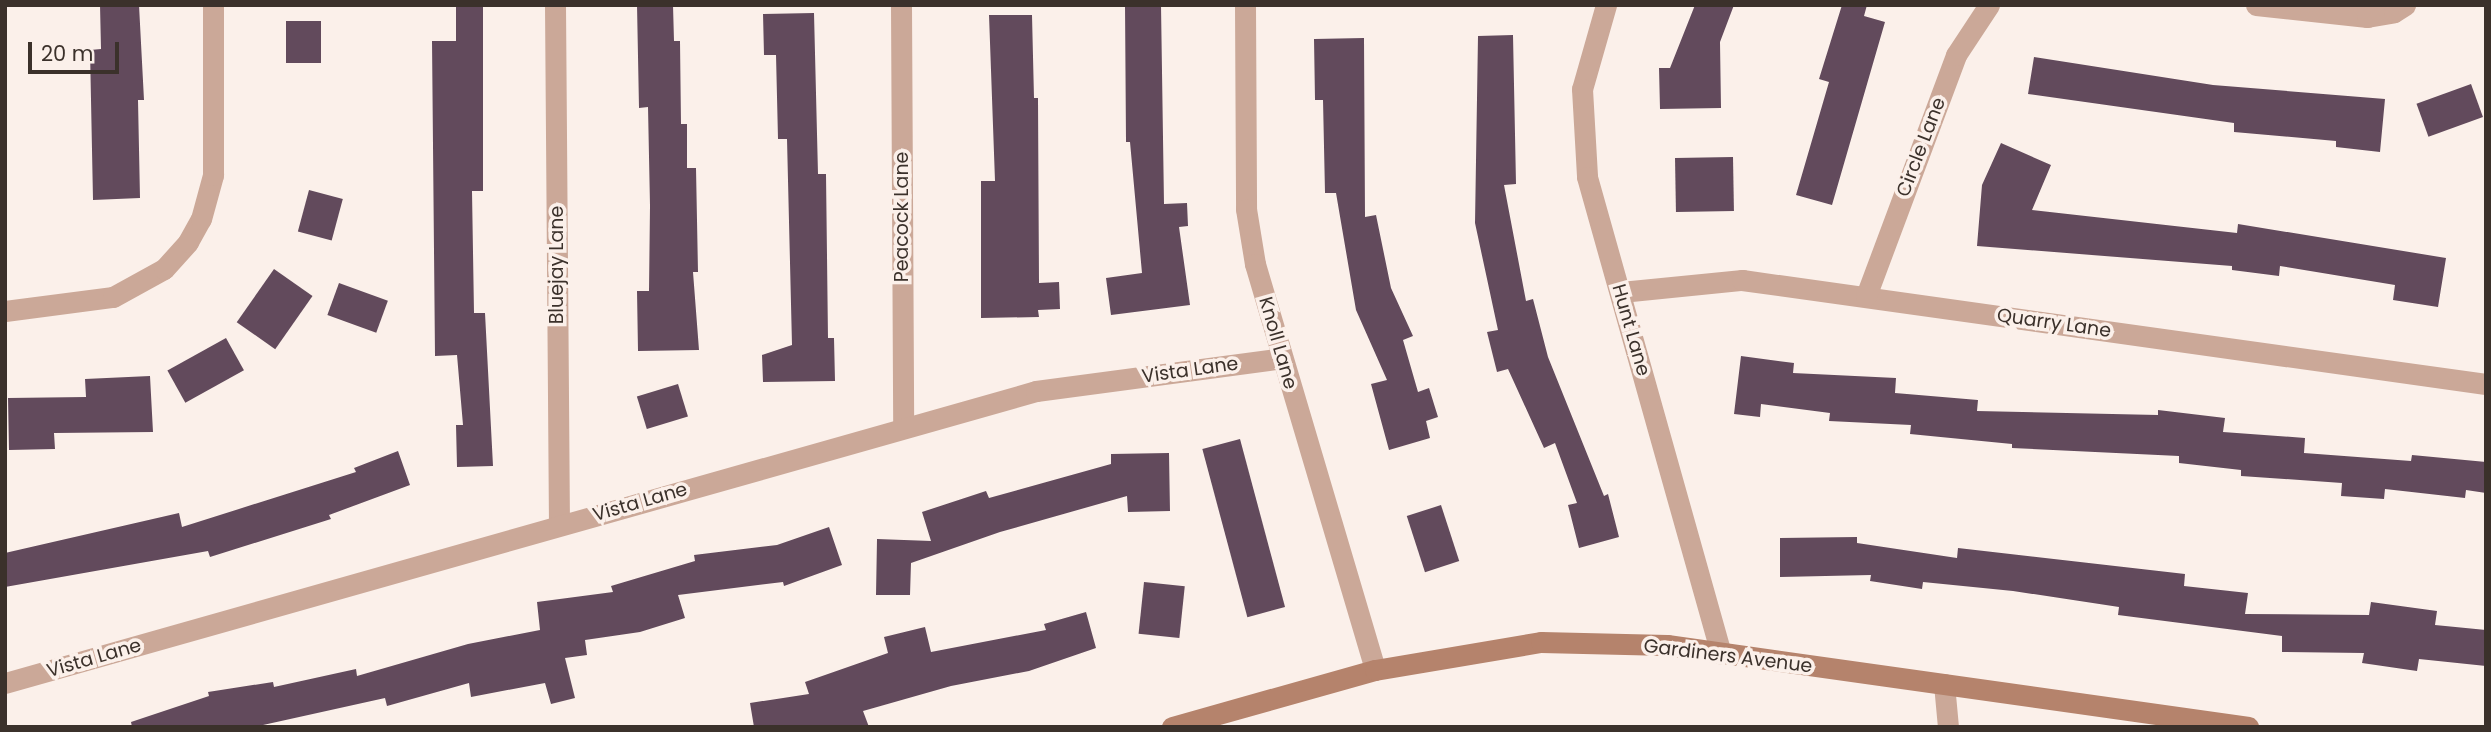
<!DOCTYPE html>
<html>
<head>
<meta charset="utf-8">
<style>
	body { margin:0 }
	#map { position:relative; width:2491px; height:732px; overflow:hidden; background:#fbf0ea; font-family:Poppins,sans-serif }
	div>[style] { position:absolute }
	.building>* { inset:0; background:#624a5c; transform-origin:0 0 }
	.street>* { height:21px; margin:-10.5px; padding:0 10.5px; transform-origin:10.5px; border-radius:10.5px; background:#cba898 }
	.secondary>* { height:21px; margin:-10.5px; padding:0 10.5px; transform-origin:10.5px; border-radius:10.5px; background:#b5836c }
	span { translate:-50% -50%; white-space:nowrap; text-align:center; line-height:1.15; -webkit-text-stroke:7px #fbf0ea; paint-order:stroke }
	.street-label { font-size:19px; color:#3b312b }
	.frame { position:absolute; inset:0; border:7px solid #3b312b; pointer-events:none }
	.scale { position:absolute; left:28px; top:42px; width:91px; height:32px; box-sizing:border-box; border:4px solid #3b312b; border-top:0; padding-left:9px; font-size:21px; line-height:24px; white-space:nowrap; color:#3b312b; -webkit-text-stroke:5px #fbf0ea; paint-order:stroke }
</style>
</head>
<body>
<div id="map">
	<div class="building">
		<div style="clip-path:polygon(100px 5px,139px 5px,144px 100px,138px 100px,140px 198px,93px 200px,90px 50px,101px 49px)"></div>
		<div style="clip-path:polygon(456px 5px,483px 5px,483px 191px,472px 191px,474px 313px,485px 313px,493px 466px,457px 467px,456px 425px,463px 425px,457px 355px,435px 356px,432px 41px,456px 41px)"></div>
		<div style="clip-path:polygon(637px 5px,673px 5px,674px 41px,680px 41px,681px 124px,687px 124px,687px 168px,696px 168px,698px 272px,693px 272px,699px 350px,638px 351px,637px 291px,649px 291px,650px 206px,648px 107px,639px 108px)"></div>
		<div style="clip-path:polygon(1125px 5px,1161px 5px,1164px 204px,1187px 203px,1188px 226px,1179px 227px,1190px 305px,1111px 315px,1106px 278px,1142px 273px,1130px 142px,1126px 142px)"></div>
		<div style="clip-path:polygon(1695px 5px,1734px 5px,1720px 42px,1721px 108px,1660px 109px,1659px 68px,1670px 68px)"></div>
		<div style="clip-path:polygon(1842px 5px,1867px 5px,1864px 16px,1885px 22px,1832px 205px,1796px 195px,1829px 82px,1819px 79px)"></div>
		<div style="clip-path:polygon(814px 13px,818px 174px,826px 174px,828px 338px,834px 338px,835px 381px,763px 382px,762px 355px,792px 345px,787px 139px,778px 139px,776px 55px,764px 55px,763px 14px)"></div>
		<div style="clip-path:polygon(989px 15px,1032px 15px,1034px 98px,1038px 98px,1039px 283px,1059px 282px,1060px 309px,1038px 310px,1039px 317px,981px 318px,981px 181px,995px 181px)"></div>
		<div style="left:286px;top:21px;width:35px;height:42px"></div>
		<div style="clip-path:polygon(1513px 35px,1516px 184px,1504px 185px,1526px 301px,1533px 299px,1548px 357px,1604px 496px,1608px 494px,1619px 537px,1579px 548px,1568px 505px,1577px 503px,1555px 443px,1544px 448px,1508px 369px,1497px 372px,1487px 332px,1498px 330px,1475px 223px,1478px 36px)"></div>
		<div style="clip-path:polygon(1364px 38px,1365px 217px,1376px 215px,1391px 288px,1413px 336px,1403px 340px,1418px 392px,1429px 388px,1438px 417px,1426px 421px,1430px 438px,1389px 450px,1371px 384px,1387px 380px,1356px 310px,1336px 193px,1325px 193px,1323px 100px,1315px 100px,1314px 39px)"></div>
		<div style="clip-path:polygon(2034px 57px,2213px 85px,2385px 99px,2380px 152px,2336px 147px,2336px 141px,2234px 132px,2234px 123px,2028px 94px)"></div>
		<div style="left:2471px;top:84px;width:35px;height:58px;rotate:70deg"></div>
		<div style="clip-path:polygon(2001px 143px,2051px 165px,2032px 210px,2237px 233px,2238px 224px,2446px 258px,2438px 307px,2393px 300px,2395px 285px,2280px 266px,2279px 276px,2232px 270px,2232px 266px,1977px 246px,1982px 185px)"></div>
		<div style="left:1733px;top:157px;width:54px;height:58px;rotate:89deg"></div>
		<div style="left:309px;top:190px;width:35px;height:43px;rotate:15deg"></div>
		<div style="left:274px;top:269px;width:47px;height:65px;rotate:35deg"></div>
		<div style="left:339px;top:283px;width:52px;height:34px;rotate:20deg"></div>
		<div style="left:226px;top:338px;width:37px;height:67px;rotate:61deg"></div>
		<div style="clip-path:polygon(1741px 356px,1794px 363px,1793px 373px,1896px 378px,1895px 393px,1978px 400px,1977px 411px,2158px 415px,2158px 410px,2225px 418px,2223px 432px,2305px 438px,2304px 453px,2411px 461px,2412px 455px,2486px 462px,2486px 493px,2466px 490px,2465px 498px,2385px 489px,2384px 499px,2341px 496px,2342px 483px,2241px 476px,2241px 470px,2179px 463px,2179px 456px,2012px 448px,2012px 444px,1910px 434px,1911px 425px,1829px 421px,1830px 413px,1761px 404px,1760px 417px,1734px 414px)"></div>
		<div style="clip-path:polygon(150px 376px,153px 432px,54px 433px,55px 449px,9px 450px,8px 398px,86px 397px,85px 379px)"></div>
		<div style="left:678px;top:384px;width:34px;height:43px;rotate:73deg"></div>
		<div style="left:1240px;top:439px;width:174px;height:39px;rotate:75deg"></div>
		<div style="clip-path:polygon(398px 451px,410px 485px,329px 515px,331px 519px,210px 557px,208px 551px,5px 587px,5px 553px,179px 513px,182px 527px,356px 472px,354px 468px)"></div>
		<div style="clip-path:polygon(1169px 453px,1170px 511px,1128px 512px,1127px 496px,1000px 532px,911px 563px,910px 595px,876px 595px,877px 539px,931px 541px,922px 512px,986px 491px,989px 498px,1111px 464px,1111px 454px)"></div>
		<div style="left:1441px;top:505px;width:59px;height:36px;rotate:72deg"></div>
		<div style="clip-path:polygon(829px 527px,842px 565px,784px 586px,783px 582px,678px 595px,685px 618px,640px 632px,585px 640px,587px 655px,565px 658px,575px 698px,551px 704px,545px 683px,471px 697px,469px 683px,387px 706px,385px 698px,254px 727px,132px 727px,131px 722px,209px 696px,208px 692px,273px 682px,274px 687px,356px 669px,357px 676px,468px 644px,540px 630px,537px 602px,613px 592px,611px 586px,695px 561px,694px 555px,777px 545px)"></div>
		<div style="clip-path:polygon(1857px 537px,1857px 543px,1957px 558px,1958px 548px,2185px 574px,2184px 586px,2248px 593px,2245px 614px,2369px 615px,2371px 602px,2437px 611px,2435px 625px,2486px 630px,2486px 666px,2419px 659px,2417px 671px,2362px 663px,2364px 653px,2282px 652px,2282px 636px,2118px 615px,2119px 607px,2013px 591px,1923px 582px,1922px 589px,1870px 581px,1871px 575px,1780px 577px,1780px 538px)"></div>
		<div style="left:1144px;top:582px;width:41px;height:52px;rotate:6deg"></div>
		<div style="clip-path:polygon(1086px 612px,1096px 648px,1029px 671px,951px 686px,863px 711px,869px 727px,754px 727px,750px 703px,809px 694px,805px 682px,888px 653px,884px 637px,925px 627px,931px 652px,1046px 630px,1044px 624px)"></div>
	</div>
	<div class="street">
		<div style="left:555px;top:5px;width:520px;rotate:89.56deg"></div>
		<div style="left:901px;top:5px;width:423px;rotate:89.7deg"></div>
		<div style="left:1245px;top:5px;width:204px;rotate:89.7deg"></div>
		<div style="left:1246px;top:209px;width:56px;rotate:80.7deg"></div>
		<div style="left:1255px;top:264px;width:423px;rotate:73.5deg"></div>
		<div style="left:1606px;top:5px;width:87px;rotate:105.9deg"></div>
		<div style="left:1582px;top:89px;width:88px;rotate:86.7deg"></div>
		<div style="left:1587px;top:177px;width:495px;rotate:74.3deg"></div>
		<div style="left:2256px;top:5px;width:112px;rotate:6.2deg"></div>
		<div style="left:2367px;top:17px;width:27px;rotate:-10deg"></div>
		<div style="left:2394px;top:12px;width:13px;rotate:-32deg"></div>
		<div style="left:1621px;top:292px;width:122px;rotate:-5.7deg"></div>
		<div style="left:1742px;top:280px;width:751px;rotate:7.96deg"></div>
		<div style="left:1866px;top:296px;width:257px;rotate:-69.5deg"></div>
		<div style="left:1956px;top:55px;width:60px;rotate:-56.6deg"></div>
		<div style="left:5px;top:311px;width:109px;rotate:-7.4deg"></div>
		<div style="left:113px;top:297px;width:58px;rotate:-28.8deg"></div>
		<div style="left:164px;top:269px;width:36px;rotate:-48deg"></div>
		<div style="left:188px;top:242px;width:26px;rotate:-61deg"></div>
		<div style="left:201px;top:219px;width:46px;rotate:-74.7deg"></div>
		<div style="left:213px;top:175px;width:170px;rotate:-90deg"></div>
		<div style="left:5px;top:683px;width:1072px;rotate:-15.81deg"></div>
		<div style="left:1036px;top:391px;width:248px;rotate:-7.6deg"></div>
		<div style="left:1944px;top:684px;width:43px;rotate:84.7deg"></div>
	</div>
	<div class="secondary">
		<div style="left:1172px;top:727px;width:211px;rotate:-15.7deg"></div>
		<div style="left:1375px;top:670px;width:168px;rotate:-9.6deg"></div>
		<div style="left:1541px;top:642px;width:126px;rotate:1.4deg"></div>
		<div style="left:1667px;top:645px;width:587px;rotate:8.03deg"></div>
	</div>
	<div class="street-label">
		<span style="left:1921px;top:147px;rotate:-69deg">Circle Lane</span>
		<span style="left:902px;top:217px;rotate:-90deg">Peacock Lane</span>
		<span style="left:557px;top:265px;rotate:-90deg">Bluejay Lane</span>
		<span style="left:2054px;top:323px;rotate:8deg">Quarry Lane</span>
		<span style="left:1631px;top:330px;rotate:74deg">Hunt Lane</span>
		<span style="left:1278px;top:343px;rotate:74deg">Knoll Lane</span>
		<span style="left:1190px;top:370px;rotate:-8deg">Vista Lane</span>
		<span style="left:640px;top:502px;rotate:-16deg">Vista Lane</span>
		<span style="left:1728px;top:656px;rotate:7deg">Gardiners Avenue</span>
		<span style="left:94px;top:658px;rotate:-16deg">Vista Lane</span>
	</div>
	<div class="frame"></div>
	<div class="scale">20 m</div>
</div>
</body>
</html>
